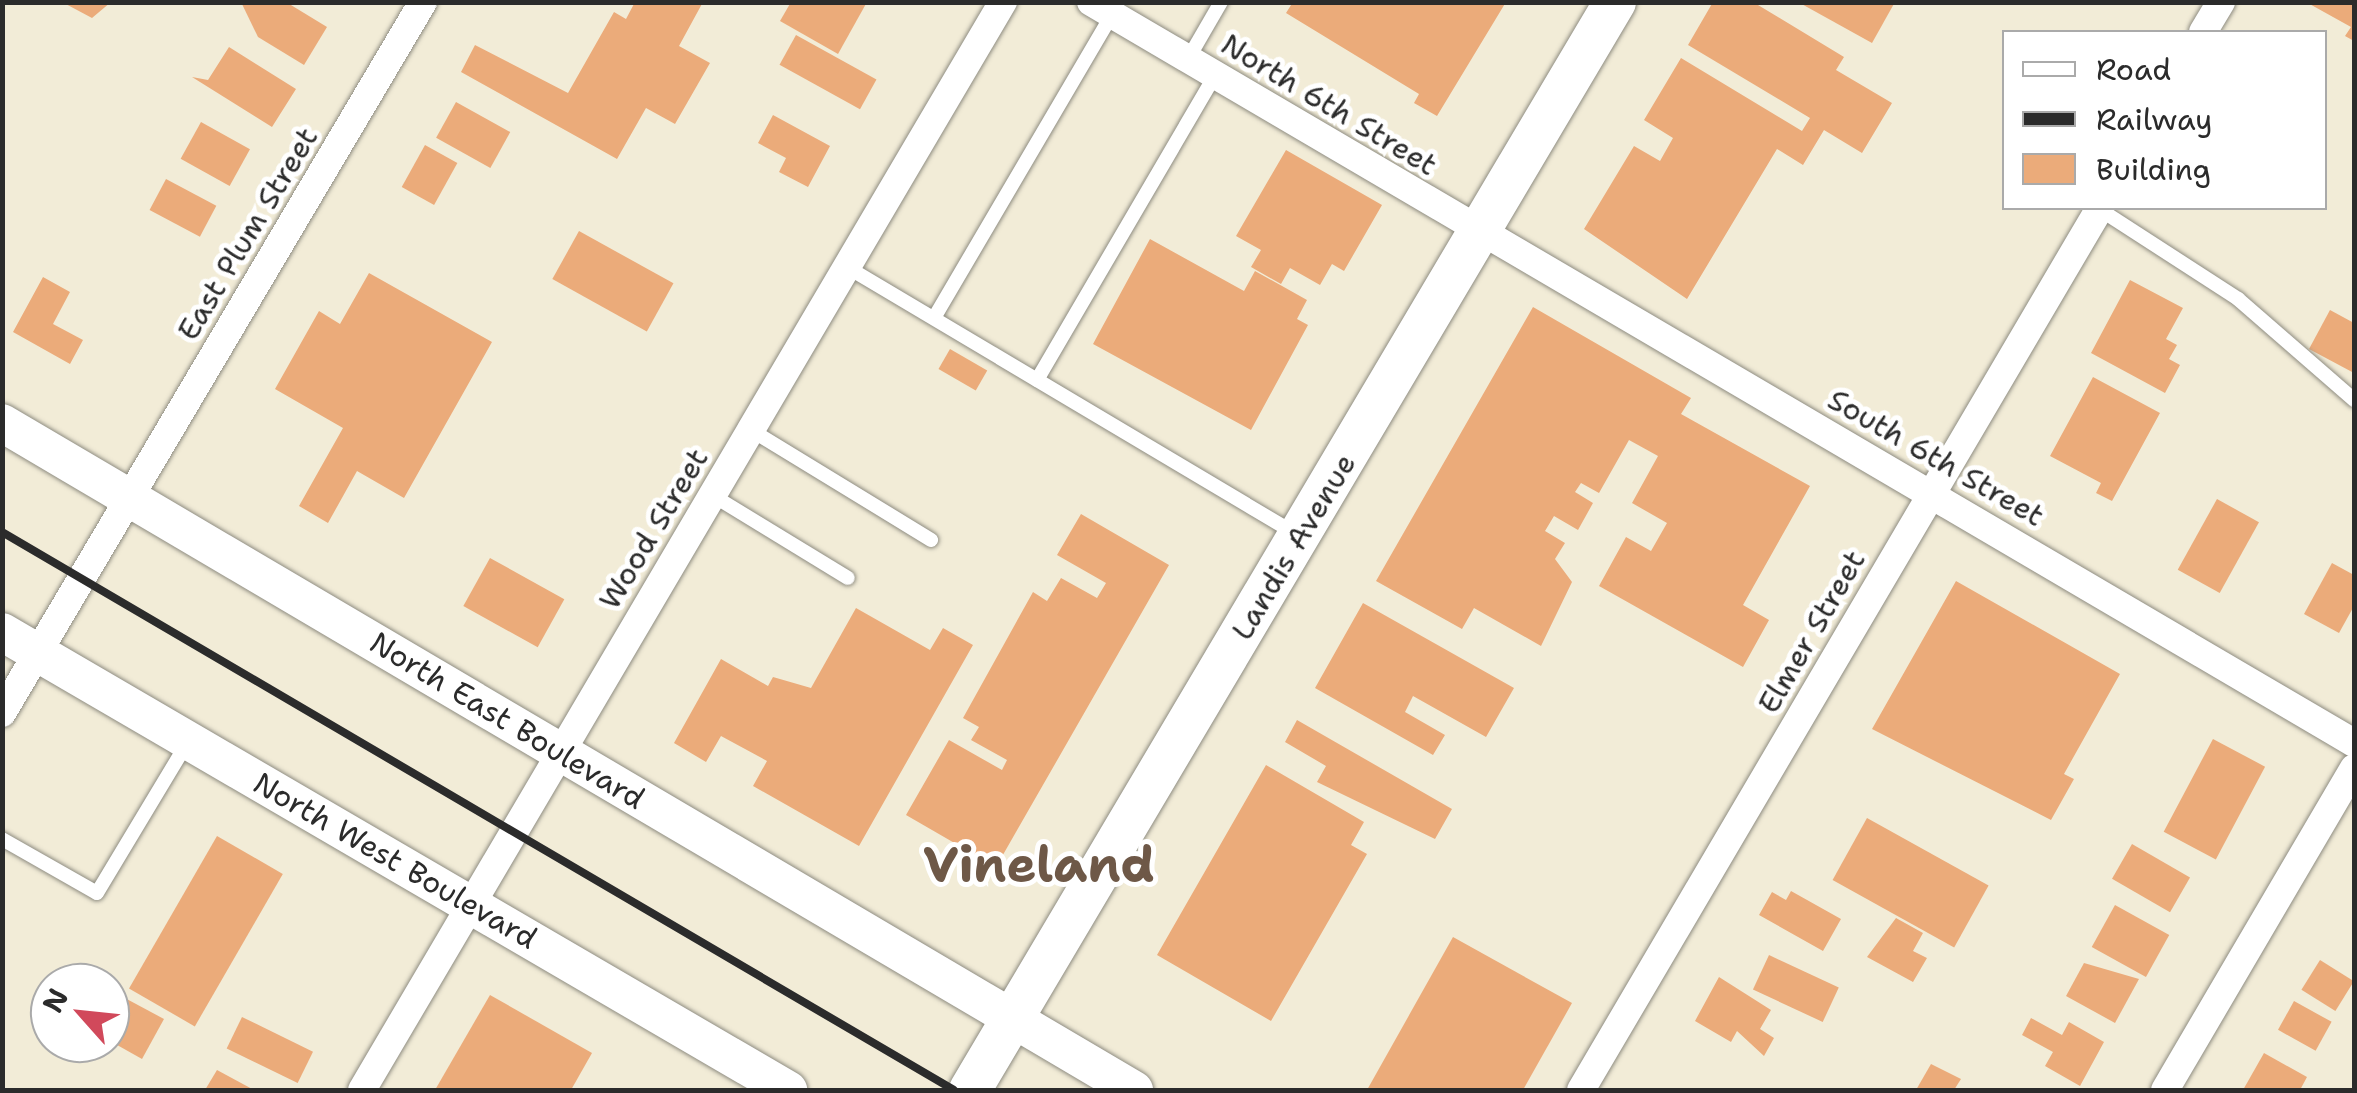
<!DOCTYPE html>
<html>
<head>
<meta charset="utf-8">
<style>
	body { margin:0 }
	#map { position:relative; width:2357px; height:1093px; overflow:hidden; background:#f2ecd7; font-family:"Shantell Sans",sans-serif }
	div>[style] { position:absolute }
	.building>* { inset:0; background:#ebab7a; transform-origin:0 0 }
	.roads { filter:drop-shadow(0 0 2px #8e8c81) drop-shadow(0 0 2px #8e8c81) }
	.lane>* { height:14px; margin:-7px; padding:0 7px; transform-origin:7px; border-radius:7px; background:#fff }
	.street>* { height:28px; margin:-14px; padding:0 14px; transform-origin:14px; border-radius:14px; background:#fff }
	.secondary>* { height:38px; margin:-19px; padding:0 19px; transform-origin:19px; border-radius:19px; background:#fff }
	.primary>* { height:42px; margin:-21px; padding:0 21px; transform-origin:21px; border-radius:21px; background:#fff }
	.rail>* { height:8px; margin:-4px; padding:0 4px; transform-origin:4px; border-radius:4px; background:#2b2b2b }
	span { translate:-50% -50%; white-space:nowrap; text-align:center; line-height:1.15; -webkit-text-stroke:10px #fff; paint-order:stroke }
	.street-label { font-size:30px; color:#2b2b2b }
	.town-label { font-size:50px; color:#6e5847; font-weight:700 }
	.frame { position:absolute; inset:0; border:5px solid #2b2b2b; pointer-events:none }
	.legend { position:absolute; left:2002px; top:30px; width:325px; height:180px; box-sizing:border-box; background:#fff; border:2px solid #aaa; margin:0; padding:12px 18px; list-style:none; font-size:30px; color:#2b2b2b }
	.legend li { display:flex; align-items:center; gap:20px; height:50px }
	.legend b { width:50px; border:2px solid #aaa }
	.north { position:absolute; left:30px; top:963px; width:100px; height:100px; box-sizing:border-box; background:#fff; border:2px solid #aaa; border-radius:50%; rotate:297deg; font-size:28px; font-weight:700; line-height:40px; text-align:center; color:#2b2b2b }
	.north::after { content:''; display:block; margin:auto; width:35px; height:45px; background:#d1495b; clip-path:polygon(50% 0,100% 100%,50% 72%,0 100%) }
</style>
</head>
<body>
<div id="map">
	<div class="building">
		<div style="clip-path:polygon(62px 2px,111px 2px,92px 18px)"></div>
		<div style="clip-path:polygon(241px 2px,286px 2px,327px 27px,304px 65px,258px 37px)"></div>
		<div style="clip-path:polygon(635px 2px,703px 2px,679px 46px,710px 63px,675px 124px,646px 108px,617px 159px,461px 72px,475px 45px,568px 93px,614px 12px,626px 19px)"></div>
		<div style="clip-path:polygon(791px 2px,867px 2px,838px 54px,780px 21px)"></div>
		<div style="clip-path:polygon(1293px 2px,1506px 2px,1437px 116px,1414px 103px,1419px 94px,1286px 13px)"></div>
		<div style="clip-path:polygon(1713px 2px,1753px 2px,1844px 57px,1836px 70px,1892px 103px,1862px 153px,1824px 130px,1803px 165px,1777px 149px,1687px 299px,1584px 229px,1634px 146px,1660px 161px,1673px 138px,1644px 120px,1681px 58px,1802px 131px,1810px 118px,1688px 45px)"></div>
		<div style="clip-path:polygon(1798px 2px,1895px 2px,1872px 43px)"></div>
		<div style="clip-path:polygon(2306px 2px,2354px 2px,2354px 41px,2345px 36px,2351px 27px)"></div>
		<div style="left:796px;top:35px;width:92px;height:34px;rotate:29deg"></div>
		<div style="clip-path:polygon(229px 47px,296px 89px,272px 127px,192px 77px,208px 80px)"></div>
		<div style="left:456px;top:102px;width:62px;height:41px;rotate:29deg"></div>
		<div style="clip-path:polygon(773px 115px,830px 146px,808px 187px,779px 172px,786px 158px,758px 143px)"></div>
		<div style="left:201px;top:122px;width:56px;height:42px;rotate:29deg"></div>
		<div style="left:425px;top:145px;width:37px;height:48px;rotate:29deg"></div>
		<div style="clip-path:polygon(1286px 150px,1382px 205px,1344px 271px,1332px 264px,1320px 285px,1290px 268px,1281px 284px,1251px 267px,1261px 250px,1236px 236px)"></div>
		<div style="left:166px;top:179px;width:57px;height:35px;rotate:28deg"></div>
		<div style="left:579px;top:231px;width:108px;height:55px;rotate:29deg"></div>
		<div style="clip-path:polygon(1150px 239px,1244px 291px,1255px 271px,1307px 300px,1297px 319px,1308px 325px,1251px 430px,1093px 344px)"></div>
		<div style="clip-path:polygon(369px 273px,492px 342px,404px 498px,357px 471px,328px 523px,299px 506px,343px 428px,275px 389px,319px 311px,340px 324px)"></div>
		<div style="clip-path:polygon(43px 277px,70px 292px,53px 324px,83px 340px,70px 364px,13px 332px)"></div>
		<div style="clip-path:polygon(2130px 280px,2183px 308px,2166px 339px,2177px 345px,2169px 359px,2180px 365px,2165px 393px,2091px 353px)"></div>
		<div style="clip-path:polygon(1533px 307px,1691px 398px,1681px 414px,1810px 486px,1743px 605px,1769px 620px,1743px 667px,1599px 586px,1626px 537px,1651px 551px,1667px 523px,1632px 503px,1658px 456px,1629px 440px,1599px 493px,1581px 483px,1575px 492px,1593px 503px,1578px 530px,1554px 516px,1545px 531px,1565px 543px,1555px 559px,1572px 582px,1541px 646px,1474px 608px,1462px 629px,1376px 581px)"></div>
		<div style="clip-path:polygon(2330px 310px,2354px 323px,2354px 373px,2309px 349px)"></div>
		<div style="left:950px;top:349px;width:43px;height:23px;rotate:30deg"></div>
		<div style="clip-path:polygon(2093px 377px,2160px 413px,2112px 501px,2096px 493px,2101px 483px,2050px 456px)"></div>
		<div style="left:2217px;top:499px;width:48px;height:81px;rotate:29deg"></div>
		<div style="clip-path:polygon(1081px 514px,1169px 565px,996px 867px,906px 815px,949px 740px,1002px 770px,1007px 760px,971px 740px,979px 727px,963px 718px,1033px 592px,1047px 601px,1061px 578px,1097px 598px,1106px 583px,1057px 555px)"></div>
		<div style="left:490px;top:558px;width:85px;height:55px;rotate:29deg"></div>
		<div style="clip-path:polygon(2332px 563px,2354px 575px,2354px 606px,2339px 633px,2304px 614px)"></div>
		<div style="clip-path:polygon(1956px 581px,2120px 674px,2064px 774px,2074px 779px,2051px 820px,1872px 729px)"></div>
		<div style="clip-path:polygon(1363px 603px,1514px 688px,1486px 737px,1413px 696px,1405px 712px,1445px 735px,1433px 755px,1315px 688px)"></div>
		<div style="clip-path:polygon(856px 608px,930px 650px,943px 628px,973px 645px,859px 846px,753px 786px,767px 761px,721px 736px,706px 762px,674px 743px,721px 659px,768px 686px,773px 677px,811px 688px)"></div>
		<div style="clip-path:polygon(1297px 720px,1452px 809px,1435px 839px,1317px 782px,1326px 766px,1285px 742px)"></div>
		<div style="left:2213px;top:739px;width:59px;height:105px;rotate:28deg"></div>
		<div style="clip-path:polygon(1266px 765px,1364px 822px,1351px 845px,1367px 854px,1271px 1021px,1157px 955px)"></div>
		<div style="left:1867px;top:818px;width:139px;height:71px;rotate:29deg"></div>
		<div style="left:217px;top:836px;width:76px;height:176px;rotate:30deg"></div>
		<div style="left:2132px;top:844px;width:67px;height:40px;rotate:30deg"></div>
		<div style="clip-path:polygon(1791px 891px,1841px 919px,1823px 951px,1759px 915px,1772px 892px,1786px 900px)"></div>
		<div style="left:2115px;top:905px;width:62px;height:48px;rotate:29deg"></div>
		<div style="clip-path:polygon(1896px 918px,1923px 933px,1913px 951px,1927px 958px,1913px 982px,1867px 957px)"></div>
		<div style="clip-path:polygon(1453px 937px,1572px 1003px,1523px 1090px,1367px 1090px)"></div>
		<div style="left:1769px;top:955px;width:77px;height:38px;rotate:25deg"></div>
		<div style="left:2320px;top:960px;width:40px;height:35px;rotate:32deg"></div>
		<div style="clip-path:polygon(2084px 963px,2139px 979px,2115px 1023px,2066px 996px)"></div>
		<div style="clip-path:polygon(1719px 977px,1771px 1010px,1760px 1029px,1774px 1038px,1764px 1056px,1737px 1031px,1731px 1042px,1695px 1021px)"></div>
		<div style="clip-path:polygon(490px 995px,592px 1053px,571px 1090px,435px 1090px)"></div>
		<div style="clip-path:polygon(123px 997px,164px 1019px,142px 1059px,110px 1041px)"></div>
		<div style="left:2294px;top:1001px;width:43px;height:33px;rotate:29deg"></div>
		<div style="left:242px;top:1017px;width:79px;height:35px;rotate:26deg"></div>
		<div style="clip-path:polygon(2031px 1018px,2062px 1035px,2069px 1022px,2104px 1042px,2080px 1086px,2045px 1066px,2053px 1052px,2022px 1035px)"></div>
		<div style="clip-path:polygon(2264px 1053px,2307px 1077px,2300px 1090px,2243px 1090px)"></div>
		<div style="clip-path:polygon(1931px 1064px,1961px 1079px,1954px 1090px,1916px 1090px)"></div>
		<div style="clip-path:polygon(217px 1070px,254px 1090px,205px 1090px)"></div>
	</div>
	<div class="roads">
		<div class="lane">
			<div style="left:1188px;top:59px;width:66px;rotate:-59.9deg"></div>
			<div style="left:2099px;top:209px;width:166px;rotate:32.9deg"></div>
			<div style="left:2238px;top:299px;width:154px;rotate:41deg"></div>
			<div style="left:847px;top:267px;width:522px;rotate:30.74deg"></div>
			<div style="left:934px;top:318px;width:351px;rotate:-59.6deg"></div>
			<div style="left:1037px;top:380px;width:353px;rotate:-59.7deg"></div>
			<div style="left:751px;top:430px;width:211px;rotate:31.4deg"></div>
			<div style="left:712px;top:495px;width:159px;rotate:31.4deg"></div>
			<div style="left:2px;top:839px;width:109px;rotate:29.6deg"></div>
			<div style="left:97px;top:893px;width:175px;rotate:-59deg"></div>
		</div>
		<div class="street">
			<div style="left:1091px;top:2px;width:1464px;rotate:30.4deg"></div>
			<div style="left:2203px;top:32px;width:35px;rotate:-59deg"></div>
			<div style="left:2px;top:713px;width:826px;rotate:-59.37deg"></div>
			<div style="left:362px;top:1090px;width:1263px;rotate:-59.5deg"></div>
			<div style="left:1581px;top:1090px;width:1023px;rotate:-59.53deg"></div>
			<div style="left:2165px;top:1090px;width:373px;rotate:-59.6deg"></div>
		</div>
		<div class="secondary">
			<div style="left:2px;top:423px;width:1314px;rotate:30.51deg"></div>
			<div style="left:2px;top:632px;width:910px;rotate:30.23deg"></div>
		</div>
		<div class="primary">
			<div style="left:970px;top:1090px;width:1265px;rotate:-59.34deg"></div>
		</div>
	</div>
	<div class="rail">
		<div style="left:2px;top:532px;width:1103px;rotate:30.38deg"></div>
	</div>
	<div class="street-label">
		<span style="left:1329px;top:105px;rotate:31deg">North 6th Street</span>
		<span style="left:248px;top:234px;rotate:-59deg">East Plum Street</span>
		<span style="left:1936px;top:458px;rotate:30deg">South 6th Street</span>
		<span style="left:654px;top:529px;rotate:-59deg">Wood Street</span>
		<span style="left:1294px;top:547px;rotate:-59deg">Landis Avenue</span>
		<span style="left:1812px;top:632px;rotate:-60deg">Elmer Street</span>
		<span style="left:507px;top:721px;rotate:31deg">North East Boulevard</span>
		<span style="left:395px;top:861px;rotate:30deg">North West Boulevard</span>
	</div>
	<div class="town-label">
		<span style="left:1039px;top:865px">Vineland</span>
	</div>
	<div class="frame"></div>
	<ul class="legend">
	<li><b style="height:12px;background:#fff"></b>Road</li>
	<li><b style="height:12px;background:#2b2b2b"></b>Railway</li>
	<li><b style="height:28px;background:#ebab7a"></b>Building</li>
	</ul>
	<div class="north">N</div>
</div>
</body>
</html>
